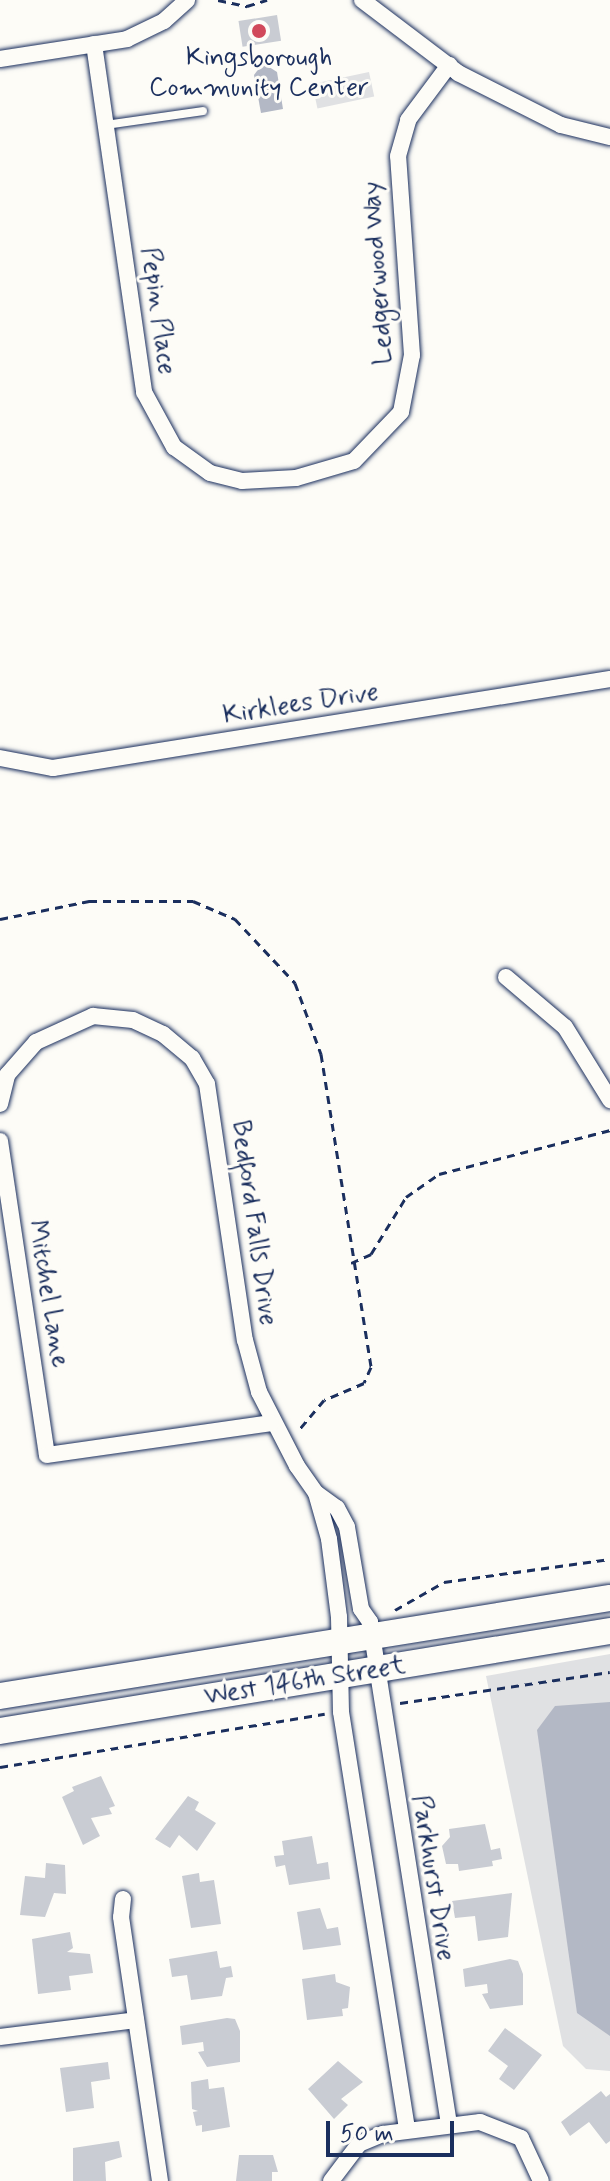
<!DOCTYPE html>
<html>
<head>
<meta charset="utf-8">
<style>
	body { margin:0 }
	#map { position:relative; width:610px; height:2181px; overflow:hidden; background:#fdfcf7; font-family:Mynerve,sans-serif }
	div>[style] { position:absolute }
	.green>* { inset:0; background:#e0e1e3; transform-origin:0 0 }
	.water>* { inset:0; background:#b3b8c5 }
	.building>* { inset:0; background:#c9ccd3; transform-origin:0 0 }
	.path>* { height:3px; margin-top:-1.5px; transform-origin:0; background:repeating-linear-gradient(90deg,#1b2f5e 0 8px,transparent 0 14px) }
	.roads { filter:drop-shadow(0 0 2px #1b2f5e) drop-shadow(0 0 2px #1b2f5e) }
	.service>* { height:8px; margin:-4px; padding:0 4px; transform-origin:4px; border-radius:4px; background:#fdfcf7 }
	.minor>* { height:16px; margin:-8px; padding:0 8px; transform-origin:8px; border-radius:8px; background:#fdfcf7 }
	.primary>* { height:26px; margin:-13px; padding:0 13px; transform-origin:13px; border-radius:13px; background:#fdfcf7 }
	.dots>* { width:22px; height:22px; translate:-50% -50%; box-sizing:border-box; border:4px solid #fdfcf7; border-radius:50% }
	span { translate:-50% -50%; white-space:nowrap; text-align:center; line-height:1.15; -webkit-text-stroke:6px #fdfcf7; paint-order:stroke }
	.poi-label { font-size:26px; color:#1b2f5e }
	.street-label { font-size:26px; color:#1b2f5e }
	.scale { position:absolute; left:326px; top:2121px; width:128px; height:36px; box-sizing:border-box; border:4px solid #1b2f5e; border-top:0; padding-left:10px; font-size:24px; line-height:28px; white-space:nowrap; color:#1b2f5e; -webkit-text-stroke:6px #fdfcf7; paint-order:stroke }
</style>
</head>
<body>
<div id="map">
	<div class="green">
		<div style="left:369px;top:72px;width:25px;height:58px;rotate:78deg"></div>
		<div style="clip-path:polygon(610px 1654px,610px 2071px,586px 2069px,563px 2046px,486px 1676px)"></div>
	</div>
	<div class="water">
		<div style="clip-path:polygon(263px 63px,277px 72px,283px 109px,261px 113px,254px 75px)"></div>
		<div style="clip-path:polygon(610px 1702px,610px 2036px,577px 2013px,537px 1730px,555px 1706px)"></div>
	</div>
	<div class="building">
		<div style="left:277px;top:15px;width:26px;height:39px;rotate:81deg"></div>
		<div style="clip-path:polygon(101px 1776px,115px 1806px,109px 1808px,112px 1814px,91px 1818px,100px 1836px,83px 1845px,62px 1797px,74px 1791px,72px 1787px)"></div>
		<div style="clip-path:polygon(188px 1796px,199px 1802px,195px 1810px,216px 1823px,197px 1851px,179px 1835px,170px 1848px,155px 1839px)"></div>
		<div style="clip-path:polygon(485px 1824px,491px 1850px,500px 1848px,502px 1859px,492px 1861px,493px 1866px,459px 1871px,458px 1864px,446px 1864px,442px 1846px,450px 1837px,449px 1829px)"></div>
		<div style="clip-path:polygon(312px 1836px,317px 1864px,328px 1862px,330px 1879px,289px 1885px,285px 1865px,276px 1867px,274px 1856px,284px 1855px,282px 1841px)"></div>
		<div style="clip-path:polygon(46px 1863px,65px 1865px,66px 1894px,54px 1893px,45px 1917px,20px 1915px,25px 1876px,45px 1878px)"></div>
		<div style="clip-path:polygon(199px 1873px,200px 1882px,214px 1880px,221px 1924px,191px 1928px,182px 1876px)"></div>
		<div style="clip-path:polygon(512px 1893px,508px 1937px,478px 1941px,475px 1916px,455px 1918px,452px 1901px)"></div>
		<div style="clip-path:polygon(320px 1908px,327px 1929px,338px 1927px,341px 1945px,303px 1950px,297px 1912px)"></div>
		<div style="clip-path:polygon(70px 1932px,73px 1948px,67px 1952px,90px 1954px,93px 1973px,69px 1976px,71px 1990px,38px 1994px,32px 1939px)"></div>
		<div style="clip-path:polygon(217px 1951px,220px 1968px,231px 1966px,233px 1977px,226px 1978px,222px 1996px,191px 2000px,187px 1975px,172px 1977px,169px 1959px)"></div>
		<div style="clip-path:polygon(510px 1959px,518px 1961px,523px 1974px,523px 2005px,490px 2009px,482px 1994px,488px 1993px,487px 1984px,465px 1987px,463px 1969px)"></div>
		<div style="clip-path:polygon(335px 1974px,336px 1982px,350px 1987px,348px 2008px,342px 2009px,343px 2016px,307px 2020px,302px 1979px)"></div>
		<div style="clip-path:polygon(227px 2018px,235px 2019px,240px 2031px,240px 2062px,207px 2067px,198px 2052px,204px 2051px,203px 2042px,182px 2045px,180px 2026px)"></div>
		<div style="clip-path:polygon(505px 2028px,542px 2055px,514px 2090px,499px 2079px,508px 2066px,488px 2051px)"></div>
		<div style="clip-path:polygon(338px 2061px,363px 2082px,341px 2099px,348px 2105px,334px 2119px,308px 2089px)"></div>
		<div style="clip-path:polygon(108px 2062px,110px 2079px,91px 2082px,94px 2108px,66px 2112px,60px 2068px)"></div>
		<div style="clip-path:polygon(208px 2079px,209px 2089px,224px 2087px,230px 2127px,202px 2132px,202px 2125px,196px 2126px,193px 2112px,198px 2111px,192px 2109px,191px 2082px)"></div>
		<div style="clip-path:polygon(601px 2091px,606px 2097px,610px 2094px,610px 2141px,606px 2144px,589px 2122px,570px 2136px,561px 2122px)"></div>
		<div style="clip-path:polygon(119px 2141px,122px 2157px,105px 2162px,106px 2181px,73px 2181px,73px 2148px)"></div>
		<div style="clip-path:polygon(239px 2155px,273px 2155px,278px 2172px,272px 2172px,272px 2181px,236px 2181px)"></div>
	</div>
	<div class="path">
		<div style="left:218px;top:0;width:30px;rotate:12deg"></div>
		<div style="left:247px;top:6px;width:21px;rotate:-17deg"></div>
		<div style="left:0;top:919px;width:91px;rotate:-11.4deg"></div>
		<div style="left:89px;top:901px;width:104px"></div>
		<div style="left:193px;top:901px;width:46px;rotate:23.2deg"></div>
		<div style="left:235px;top:919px;width:88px;rotate:46.8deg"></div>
		<div style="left:295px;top:983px;width:76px;rotate:69.9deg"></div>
		<div style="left:321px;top:1054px;width:317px;rotate:80.9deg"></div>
		<div style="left:371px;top:1367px;width:17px;rotate:114deg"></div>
		<div style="left:364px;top:1383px;width:43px;rotate:157deg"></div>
		<div style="left:324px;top:1400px;width:40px;rotate:130deg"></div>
		<div style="left:351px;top:1263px;width:22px;rotate:-24deg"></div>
		<div style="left:371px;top:1254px;width:67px;rotate:-58.4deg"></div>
		<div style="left:406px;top:1197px;width:40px;rotate:-34.9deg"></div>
		<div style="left:439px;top:1174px;width:177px;rotate:-14.4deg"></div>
		<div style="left:395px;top:1610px;width:56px;rotate:-29.7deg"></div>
		<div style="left:444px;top:1582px;width:168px;rotate:-7.9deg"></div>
		<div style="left:400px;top:1703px;width:212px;rotate:-8.4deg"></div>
		<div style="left:0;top:1767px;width:329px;rotate:-9.3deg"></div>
	</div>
	<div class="roads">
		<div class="service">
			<div style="left:106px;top:125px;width:98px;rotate:-8.2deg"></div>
		</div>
		<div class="minor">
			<div style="left:362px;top:0;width:121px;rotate:37.2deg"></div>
			<div style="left:458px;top:73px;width:115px;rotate:26.8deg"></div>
			<div style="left:561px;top:125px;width:50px;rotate:13.8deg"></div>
			<div style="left:94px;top:44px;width:352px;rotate:81.8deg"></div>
			<div style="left:144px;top:392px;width:63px;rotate:61.4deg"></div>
			<div style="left:174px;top:447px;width:44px;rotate:35.8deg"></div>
			<div style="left:210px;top:473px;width:33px;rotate:14deg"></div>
			<div style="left:242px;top:481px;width:54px;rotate:-3.2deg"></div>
			<div style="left:296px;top:478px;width:60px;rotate:-16.3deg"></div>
			<div style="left:354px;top:461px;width:68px;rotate:-46.2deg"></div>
			<div style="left:401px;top:412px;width:58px;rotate:-79.1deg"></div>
			<div style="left:412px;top:355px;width:199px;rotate:-94deg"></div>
			<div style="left:398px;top:156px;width:37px;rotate:-74deg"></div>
			<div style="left:408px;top:120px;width:69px;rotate:-53.3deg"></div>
			<div style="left:0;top:59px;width:129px;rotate:-8.9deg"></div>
			<div style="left:127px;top:39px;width:41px;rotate:-25.9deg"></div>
			<div style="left:164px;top:21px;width:31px;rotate:-42deg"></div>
			<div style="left:0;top:758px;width:54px;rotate:10.7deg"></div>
			<div style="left:53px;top:768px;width:564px;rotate:-9.08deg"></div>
			<div style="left:506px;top:977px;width:77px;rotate:40.3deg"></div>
			<div style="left:565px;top:1027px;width:86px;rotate:58.3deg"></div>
			<div style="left:0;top:1104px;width:30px;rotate:-76deg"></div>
			<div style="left:7px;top:1075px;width:44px;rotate:-48.7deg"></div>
			<div style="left:36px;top:1042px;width:63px;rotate:-24.5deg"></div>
			<div style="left:93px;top:1016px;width:40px;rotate:5.7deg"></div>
			<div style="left:133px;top:1020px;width:33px;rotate:25deg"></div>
			<div style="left:163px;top:1034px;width:38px;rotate:40deg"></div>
			<div style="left:192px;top:1058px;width:30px;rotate:60deg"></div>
			<div style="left:207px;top:1084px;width:259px;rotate:81.6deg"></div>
			<div style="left:245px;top:1340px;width:54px;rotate:74.9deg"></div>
			<div style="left:259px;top:1392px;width:83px;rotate:62.8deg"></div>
			<div style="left:297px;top:1466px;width:33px;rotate:55deg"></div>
			<div style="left:316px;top:1493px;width:26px;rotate:36deg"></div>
			<div style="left:337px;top:1508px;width:21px;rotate:62deg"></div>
			<div style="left:347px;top:1527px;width:83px;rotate:80.3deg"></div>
			<div style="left:361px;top:1609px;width:16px;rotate:55deg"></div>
			<div style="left:370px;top:1622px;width:508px;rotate:81.06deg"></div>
			<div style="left:0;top:1141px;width:317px;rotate:81.5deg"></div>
			<div style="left:47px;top:1455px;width:226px;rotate:-8.1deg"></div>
			<div style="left:316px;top:1493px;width:48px;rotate:74.2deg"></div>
			<div style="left:329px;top:1539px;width:79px;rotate:82.7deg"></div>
			<div style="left:339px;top:1617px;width:95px;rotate:88.8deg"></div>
			<div style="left:341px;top:1712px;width:421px;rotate:81deg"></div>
			<div style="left:123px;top:1899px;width:18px;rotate:96deg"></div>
			<div style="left:121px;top:1917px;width:267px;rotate:81.6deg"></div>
			<div style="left:0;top:2037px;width:137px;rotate:-7.1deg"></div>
			<div style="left:331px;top:2181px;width:46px;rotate:-52.9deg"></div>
			<div style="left:359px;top:2144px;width:26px;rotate:-23deg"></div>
			<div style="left:383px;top:2134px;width:98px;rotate:-7.1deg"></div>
			<div style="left:480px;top:2122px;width:44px;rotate:21.3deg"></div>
			<div style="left:521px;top:2138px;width:47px;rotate:65.1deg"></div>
		</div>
		<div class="primary">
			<div style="left:0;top:1696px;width:618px;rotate:-9.13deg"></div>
			<div style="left:0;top:1731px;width:618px;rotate:-9.31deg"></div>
		</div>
	</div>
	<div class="dots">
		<div style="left:259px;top:31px;background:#d1495b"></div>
	</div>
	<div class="poi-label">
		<span style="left:259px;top:74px">Kingsborough<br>Community Center</span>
	</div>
	<div class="street-label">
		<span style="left:379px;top:273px;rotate:-94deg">Ledgerwood Way</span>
		<span style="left:157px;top:311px;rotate:82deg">Pepin Place</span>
		<span style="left:301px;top:705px;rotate:-9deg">Kirklees Drive</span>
		<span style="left:253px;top:1223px;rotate:82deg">Bedford Falls Drive</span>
		<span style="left:47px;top:1294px;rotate:81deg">Mitchel Lane</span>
		<span style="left:305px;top:1682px;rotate:-9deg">West 146th Street</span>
		<span style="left:432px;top:1878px;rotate:81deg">Parkhurst Drive</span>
	</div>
	<div class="scale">50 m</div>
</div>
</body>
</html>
